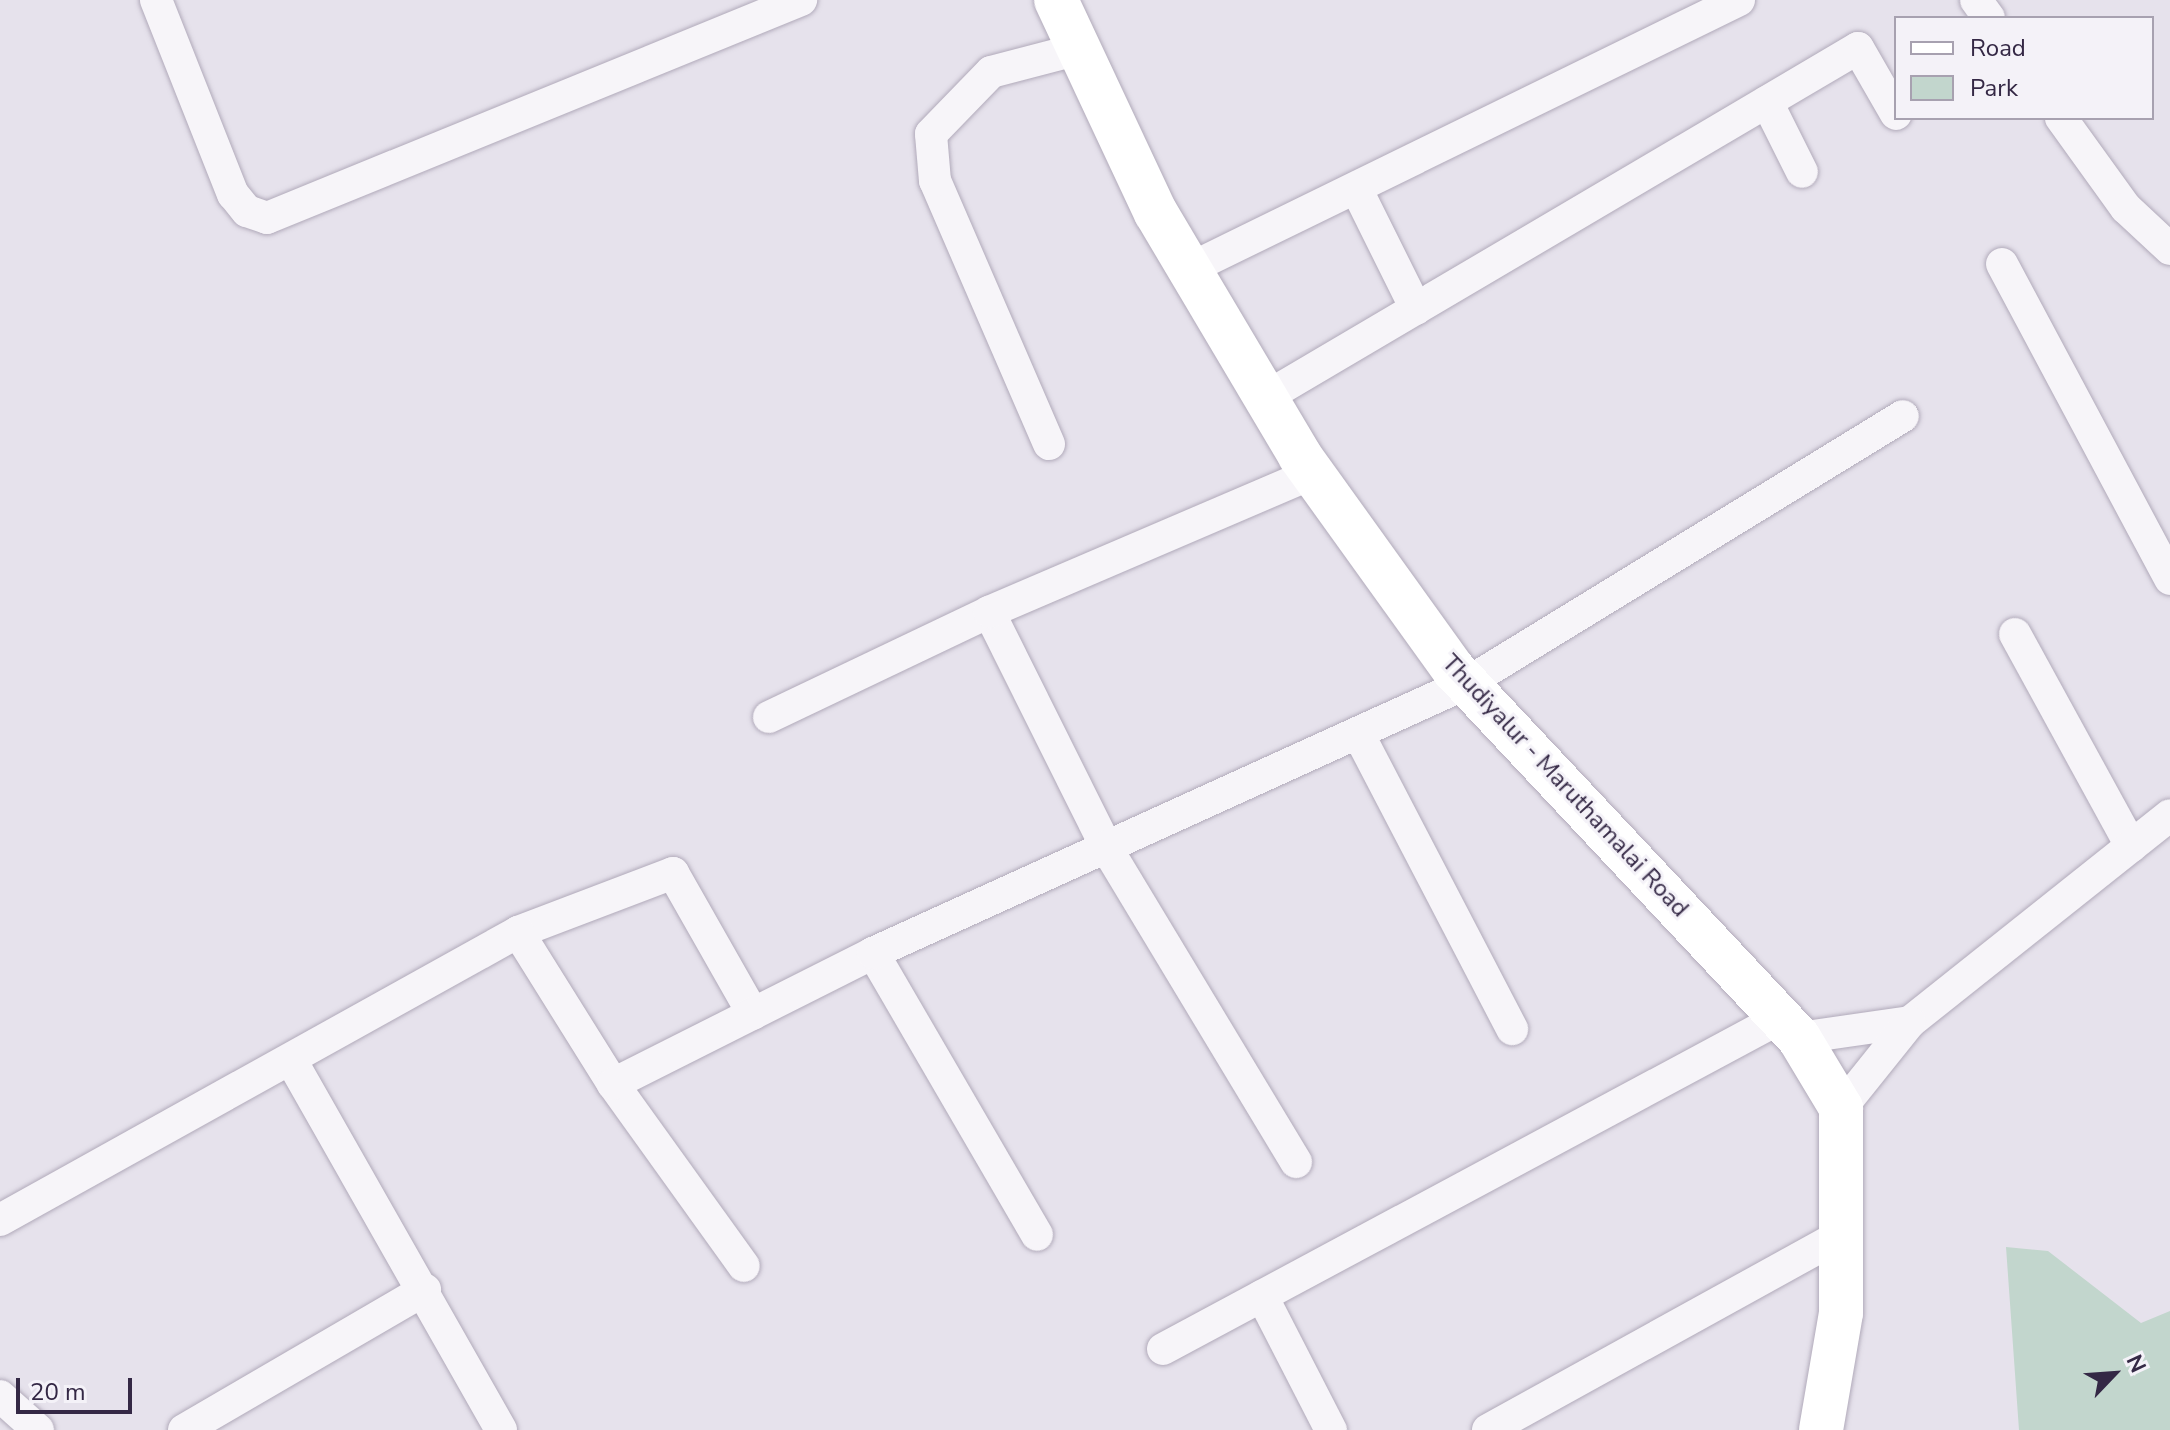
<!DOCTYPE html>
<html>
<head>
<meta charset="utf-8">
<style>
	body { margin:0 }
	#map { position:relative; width:2170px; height:1430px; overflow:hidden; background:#e6e2ec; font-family:"Nunito Sans",sans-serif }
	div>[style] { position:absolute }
	.green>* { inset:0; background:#c2d6cd }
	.roads { filter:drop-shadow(0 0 2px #b1aaba) drop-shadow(0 0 2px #b1aaba) }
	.minor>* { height:32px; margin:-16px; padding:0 16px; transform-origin:16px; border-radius:16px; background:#f7f5f9 }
	.secondary>* { height:44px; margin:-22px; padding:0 22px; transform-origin:22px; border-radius:22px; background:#fff }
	span { translate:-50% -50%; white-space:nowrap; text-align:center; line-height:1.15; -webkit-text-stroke:6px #f4f2f8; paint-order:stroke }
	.street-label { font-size:24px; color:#342845 }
	.legend { position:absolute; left:1894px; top:16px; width:260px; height:104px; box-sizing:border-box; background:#f4f2f8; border:2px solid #a7a1b0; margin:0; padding:10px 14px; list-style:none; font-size:24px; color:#342845 }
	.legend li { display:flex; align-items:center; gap:16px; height:40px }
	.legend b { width:40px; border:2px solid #a7a1b0 }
	.north { position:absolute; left:2074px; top:1334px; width:80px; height:80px; -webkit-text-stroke:6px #f4f2f8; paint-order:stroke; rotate:65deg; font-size:22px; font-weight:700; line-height:32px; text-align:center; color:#342845 }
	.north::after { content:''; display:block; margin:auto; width:28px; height:36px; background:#342845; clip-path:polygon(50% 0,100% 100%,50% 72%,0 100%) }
	.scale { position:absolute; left:16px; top:1378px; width:116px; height:36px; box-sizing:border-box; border:4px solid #342845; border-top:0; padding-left:10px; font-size:24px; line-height:28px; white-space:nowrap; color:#342845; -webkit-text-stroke:6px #f4f2f8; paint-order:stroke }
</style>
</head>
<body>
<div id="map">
	<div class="green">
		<div style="clip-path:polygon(2006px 1247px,2048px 1251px,2141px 1323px,2170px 1311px,2170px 1430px,2019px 1430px)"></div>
	</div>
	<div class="roads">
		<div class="minor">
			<div style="left:156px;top:0;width:209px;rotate:68.4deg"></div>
			<div style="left:233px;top:194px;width:22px;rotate:51deg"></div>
			<div style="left:247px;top:211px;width:21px;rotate:19deg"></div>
			<div style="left:267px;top:218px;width:577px;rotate:-22.21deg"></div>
			<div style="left:1976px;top:0;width:22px;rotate:54deg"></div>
			<div style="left:1767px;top:102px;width:78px;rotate:63.4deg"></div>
			<div style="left:2061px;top:118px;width:111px;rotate:54.2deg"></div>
			<div style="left:2126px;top:208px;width:60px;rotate:43deg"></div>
			<div style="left:1356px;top:188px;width:135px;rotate:63.6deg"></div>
			<div style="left:2002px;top:264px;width:357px;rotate:61.9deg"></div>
			<div style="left:1191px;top:268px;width:610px;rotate:-26.06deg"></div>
			<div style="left:1266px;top:397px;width:687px;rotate:-30.52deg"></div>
			<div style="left:1858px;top:48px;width:76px;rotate:60.1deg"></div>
			<div style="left:1049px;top:444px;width:287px;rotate:-113.4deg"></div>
			<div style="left:935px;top:181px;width:47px;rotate:-94.9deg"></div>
			<div style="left:931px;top:134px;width:86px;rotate:-45.9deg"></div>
			<div style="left:991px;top:72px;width:91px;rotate:-14.6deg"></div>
			<div style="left:989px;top:612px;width:263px;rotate:63.5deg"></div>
			<div style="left:1106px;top:847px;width:368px;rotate:58.9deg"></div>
			<div style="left:2015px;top:634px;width:242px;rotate:61.3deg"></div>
			<div style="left:769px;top:717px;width:244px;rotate:-25.5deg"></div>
			<div style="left:989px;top:612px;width:353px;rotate:-23.2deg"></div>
			<div style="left:1358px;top:733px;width:334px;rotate:62.5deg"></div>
			<div style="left:518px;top:932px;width:166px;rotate:-20.8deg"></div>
			<div style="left:673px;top:873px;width:162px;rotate:60.4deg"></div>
			<div style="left:873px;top:953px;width:326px;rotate:59.8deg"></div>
			<div style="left:1799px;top:1038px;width:112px;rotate:-8.2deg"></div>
			<div style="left:1910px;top:1022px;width:332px;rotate:-38.5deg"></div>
			<div style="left:291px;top:1060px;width:425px;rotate:60.4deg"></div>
			<div style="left:613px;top:1084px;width:224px;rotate:54.3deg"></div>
			<div style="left:1841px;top:1108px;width:110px;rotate:-51.3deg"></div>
			<div style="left:0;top:1220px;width:593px;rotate:-29.07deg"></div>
			<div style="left:518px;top:932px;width:179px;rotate:58deg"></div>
			<div style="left:613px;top:1084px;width:291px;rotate:-26.7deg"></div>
			<div style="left:873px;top:953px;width:652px;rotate:-24.44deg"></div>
			<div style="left:1467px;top:683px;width:511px;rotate:-31.48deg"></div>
			<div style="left:1262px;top:1296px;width:151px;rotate:62.8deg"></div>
			<div style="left:1163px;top:1349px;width:700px;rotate:-28.21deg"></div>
			<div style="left:0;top:1396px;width:51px;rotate:41.8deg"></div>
			<div style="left:184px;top:1430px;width:279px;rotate:-30.2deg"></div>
			<div style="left:1488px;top:1430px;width:403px;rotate:-28.9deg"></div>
		</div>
		<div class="secondary">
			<div style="left:1056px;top:0;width:235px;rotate:64.9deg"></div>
			<div style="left:1156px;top:213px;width:282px;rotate:59.3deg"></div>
			<div style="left:1300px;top:456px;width:264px;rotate:54.3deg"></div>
			<div style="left:1454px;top:670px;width:504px;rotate:46.85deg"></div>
			<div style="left:1799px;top:1038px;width:82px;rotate:59deg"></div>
			<div style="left:1841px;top:1108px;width:205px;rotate:90deg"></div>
			<div style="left:1841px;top:1313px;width:119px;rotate:99.7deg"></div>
		</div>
	</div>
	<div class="street-label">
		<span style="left:1565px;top:786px;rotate:47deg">Thudiyalur - Maruthamalai Road</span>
	</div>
	<ul class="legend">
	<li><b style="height:10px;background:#fff"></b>Road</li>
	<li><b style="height:22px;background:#c2d6cd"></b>Park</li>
	</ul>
	<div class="north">N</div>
	<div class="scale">20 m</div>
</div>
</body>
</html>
